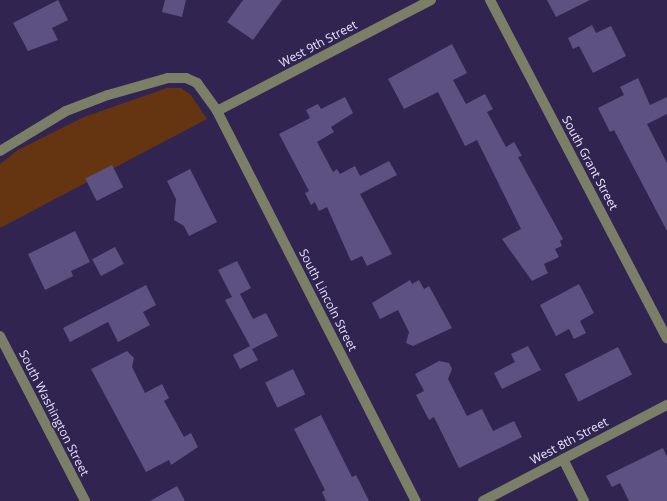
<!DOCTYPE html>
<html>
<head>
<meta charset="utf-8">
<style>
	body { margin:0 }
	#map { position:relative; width:667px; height:501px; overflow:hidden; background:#312451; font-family:"Open Sans",sans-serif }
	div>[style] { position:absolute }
	.green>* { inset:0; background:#643510 }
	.building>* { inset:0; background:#5d5181; transform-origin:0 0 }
	.minor>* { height:10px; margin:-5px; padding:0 5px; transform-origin:5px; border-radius:5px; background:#7c7f68 }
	span { translate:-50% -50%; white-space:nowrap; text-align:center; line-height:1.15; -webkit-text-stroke:3px #312451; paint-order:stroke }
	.street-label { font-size:12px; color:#eae6fd }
</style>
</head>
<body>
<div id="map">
	<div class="green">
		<div style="clip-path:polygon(167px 88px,181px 88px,191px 95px,207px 119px,0 228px,0 164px,18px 150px,84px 117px)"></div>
	</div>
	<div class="building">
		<div style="clip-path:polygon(58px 0,68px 20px,52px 28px,58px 40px,28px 51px,13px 23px)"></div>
		<div style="clip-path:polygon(165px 0,186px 0,182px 17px,162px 12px)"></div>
		<div style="clip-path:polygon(243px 0,282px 0,253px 40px,227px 22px)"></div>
		<div style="clip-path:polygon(547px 0,590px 0,556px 17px)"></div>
		<div style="clip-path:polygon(592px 25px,596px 33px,611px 26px,626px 56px,593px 73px,579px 46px,573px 49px,568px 38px)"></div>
		<div style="clip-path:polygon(452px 44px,467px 73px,453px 80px,466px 104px,485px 94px,493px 109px,487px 112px,506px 147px,514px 142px,522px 156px,518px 157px,563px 239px,560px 241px,562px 246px,555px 249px,559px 257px,544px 264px,548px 273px,532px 281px,502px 239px,521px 229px,477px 140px,465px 146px,438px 92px,404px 109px,388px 79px)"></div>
		<div style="clip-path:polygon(638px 78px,650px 105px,667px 97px,667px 114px,647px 124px,667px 163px,667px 231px,614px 130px,610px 132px,598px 108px,624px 95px,620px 87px)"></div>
		<div style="clip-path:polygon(345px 97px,353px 113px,331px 127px,334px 132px,317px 142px,333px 172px,337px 169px,340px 174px,355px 166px,360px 176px,389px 161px,397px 175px,360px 194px,392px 254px,367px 266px,362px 256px,351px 261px,327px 207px,319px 211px,315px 202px,311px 205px,305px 193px,309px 191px,279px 134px,310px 118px,306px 110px,318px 104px,321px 109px)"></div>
		<div style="left:112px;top:165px;width:25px;height:30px;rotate:63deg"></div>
		<div style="clip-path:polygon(190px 169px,217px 222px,189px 236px,184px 226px,174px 220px,176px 199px,167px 181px)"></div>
		<div style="clip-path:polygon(75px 231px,90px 262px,71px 271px,73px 276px,45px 290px,28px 254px)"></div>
		<div style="left:115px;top:247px;width:19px;height:26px;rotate:62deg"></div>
		<div style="clip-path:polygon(237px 261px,251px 288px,240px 294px,253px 319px,266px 313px,278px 336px,252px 349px,258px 360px,240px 369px,233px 355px,250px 346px,225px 300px,232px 297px,218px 270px)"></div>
		<div style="clip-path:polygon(410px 280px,412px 284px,419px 280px,424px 289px,429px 286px,452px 328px,413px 346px,406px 343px,409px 332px,398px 310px,380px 319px,372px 303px)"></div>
		<div style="clip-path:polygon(579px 284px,594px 313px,580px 321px,586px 333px,574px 339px,569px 329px,556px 336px,540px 305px)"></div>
		<div style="clip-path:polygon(146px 285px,156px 305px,143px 312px,150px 325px,118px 342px,108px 322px,70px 342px,63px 328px)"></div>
		<div style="clip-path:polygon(528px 346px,541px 370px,502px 389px,494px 373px,515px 362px,511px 354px)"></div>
		<div style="left:618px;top:347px;width:31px;height:60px;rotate:63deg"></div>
		<div style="clip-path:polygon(127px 351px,134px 358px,132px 367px,145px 393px,162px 384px,169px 398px,164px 401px,184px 437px,191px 433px,198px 447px,171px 465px,169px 460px,146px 472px,91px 369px)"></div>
		<div style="clip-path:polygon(439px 361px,449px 363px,452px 369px,448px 379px,467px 416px,482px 409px,493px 431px,514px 421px,522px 437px,459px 468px,434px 417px,429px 420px,416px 395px,424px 391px,415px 374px)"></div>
		<div style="left:293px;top:369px;width:28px;height:31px;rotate:64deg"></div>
		<div style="clip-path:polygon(321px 415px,352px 477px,356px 475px,369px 501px,326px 501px,322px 492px,325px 490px,294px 429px)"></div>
		<div style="clip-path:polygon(663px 448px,667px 457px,667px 501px,629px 501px,620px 483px,612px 487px,606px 476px)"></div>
		<div style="clip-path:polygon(177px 486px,185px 501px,150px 501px)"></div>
	</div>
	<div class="minor">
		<div style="left:490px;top:0;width:382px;rotate:62.4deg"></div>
		<div style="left:217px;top:111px;width:241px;rotate:-27.4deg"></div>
		<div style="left:0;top:151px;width:77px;rotate:-31.2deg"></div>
		<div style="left:66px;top:111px;width:45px;rotate:-20.9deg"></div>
		<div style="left:108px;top:95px;width:62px;rotate:-15.8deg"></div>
		<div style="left:168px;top:78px;width:18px"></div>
		<div style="left:186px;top:78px;width:12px;rotate:24deg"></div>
		<div style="left:197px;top:83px;width:34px;rotate:54deg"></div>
		<div style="left:217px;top:111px;width:438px;rotate:63deg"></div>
		<div style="left:0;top:336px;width:186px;rotate:62.7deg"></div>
		<div style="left:563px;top:459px;width:47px;rotate:63.4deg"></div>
		<div style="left:483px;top:501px;width:208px;rotate:-27.6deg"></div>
	</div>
	<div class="street-label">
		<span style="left:318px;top:44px;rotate:-28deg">West 9th Street</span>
		<span style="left:590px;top:163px;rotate:62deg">South Grant Street</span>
		<span style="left:328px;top:300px;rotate:63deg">South Lincoln Street</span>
		<span style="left:54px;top:413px;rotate:63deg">South Washington Street</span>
		<span style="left:569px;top:441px;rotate:-28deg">West 8th Street</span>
	</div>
</div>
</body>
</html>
